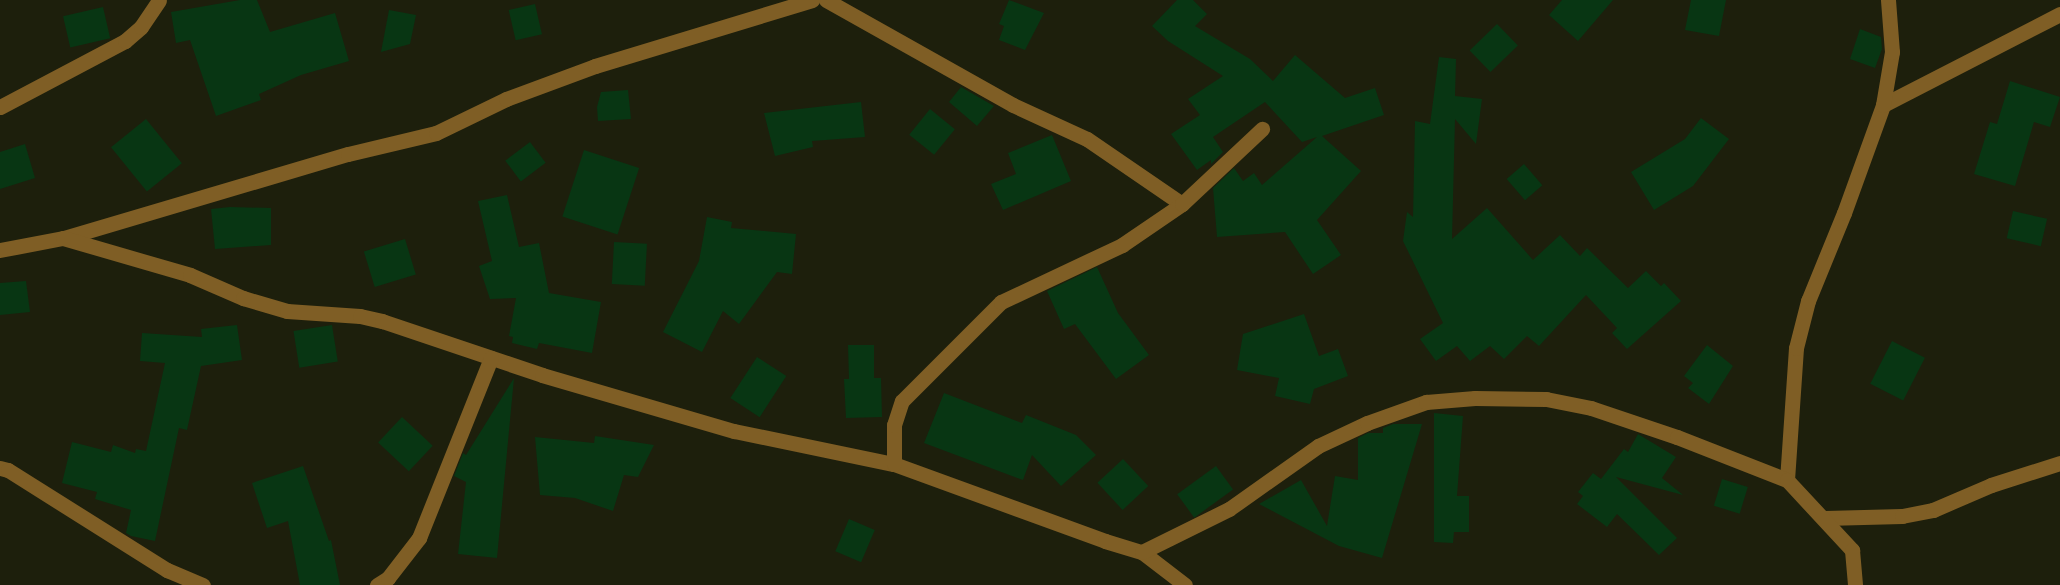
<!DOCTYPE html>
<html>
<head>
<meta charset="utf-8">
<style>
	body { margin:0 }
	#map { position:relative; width:2060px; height:585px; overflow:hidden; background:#1d1f0c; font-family:"IBM Plex Serif",serif }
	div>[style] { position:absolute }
	.building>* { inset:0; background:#083613; transform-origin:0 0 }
	.minor>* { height:15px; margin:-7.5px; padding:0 7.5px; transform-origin:7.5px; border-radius:7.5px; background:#7f5e25 }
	span { translate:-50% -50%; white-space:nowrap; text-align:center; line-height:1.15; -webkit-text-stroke:4.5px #1d1f0c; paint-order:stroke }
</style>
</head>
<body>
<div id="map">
	<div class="building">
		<div style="clip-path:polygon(240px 0,257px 0,270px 32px,335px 13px,349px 61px,301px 75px,259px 94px,261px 100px,216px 116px,190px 40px,176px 43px,171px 12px)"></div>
		<div style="clip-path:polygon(1009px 0,1044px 13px,1025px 50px,999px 40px,1004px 26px,999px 24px)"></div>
		<div style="clip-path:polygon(1177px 0,1193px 0,1207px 14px,1195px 26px,1250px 59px,1273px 81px,1295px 55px,1345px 98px,1375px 88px,1384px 115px,1322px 136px,1361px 171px,1317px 220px,1341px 255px,1313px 274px,1285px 232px,1217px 237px,1213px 188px,1234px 168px,1243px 181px,1254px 173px,1262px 185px,1317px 137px,1302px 142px,1265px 102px,1213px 137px,1223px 152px,1211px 164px,1211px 160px,1197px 170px,1171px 134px,1200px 115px,1188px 99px,1223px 76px,1168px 41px,1152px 26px)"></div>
		<div style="clip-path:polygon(1562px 0,1613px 0,1578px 41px,1549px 15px)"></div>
		<div style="clip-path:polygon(1691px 0,1726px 0,1719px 36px,1685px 30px)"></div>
		<div style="left:535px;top:4px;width:31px;height:27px;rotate:77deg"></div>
		<div style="left:103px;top:7px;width:32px;height:41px;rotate:77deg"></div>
		<div style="clip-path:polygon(389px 10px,416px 15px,410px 44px,381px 52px)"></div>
		<div style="left:1497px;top:24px;width:30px;height:38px;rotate:46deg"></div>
		<div style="clip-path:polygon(1860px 29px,1881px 37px,1882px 49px,1875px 68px,1850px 59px)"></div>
		<div style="clip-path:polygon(1439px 57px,1456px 59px,1455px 96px,1482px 99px,1476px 144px,1455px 119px,1452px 239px,1487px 208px,1533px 260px,1560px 235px,1580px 256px,1587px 248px,1628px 288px,1646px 271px,1661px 286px,1664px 283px,1681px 301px,1627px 349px,1612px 333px,1617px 328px,1586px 295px,1539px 346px,1527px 336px,1504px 359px,1490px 346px,1470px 361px,1457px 346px,1436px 361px,1420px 339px,1443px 323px,1403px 241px,1407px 212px,1413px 217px,1415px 121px,1430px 124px)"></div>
		<div style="clip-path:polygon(2010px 81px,2060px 97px,2050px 127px,2034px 122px,2015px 186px,1974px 174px,1990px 122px,1997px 124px)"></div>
		<div style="clip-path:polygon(961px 87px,994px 106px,977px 126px,949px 102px)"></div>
		<div style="clip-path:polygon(628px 90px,631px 119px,598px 121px,597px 107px,601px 92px)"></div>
		<div style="clip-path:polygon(861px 102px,865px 137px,812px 141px,813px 147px,775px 156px,764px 113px)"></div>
		<div style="left:930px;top:109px;width:32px;height:33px;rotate:39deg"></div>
		<div style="clip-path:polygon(1701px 118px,1729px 139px,1693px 186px,1654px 210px,1631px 172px,1685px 139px)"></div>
		<div style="left:146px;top:119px;width:57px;height:45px;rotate:51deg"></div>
		<div style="clip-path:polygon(1052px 135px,1071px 181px,1003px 210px,991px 184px,1016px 174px,1008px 153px)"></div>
		<div style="left:530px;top:142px;width:26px;height:31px;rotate:53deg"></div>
		<div style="clip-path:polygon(25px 144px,35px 178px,0 189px,0 152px)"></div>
		<div style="left:584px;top:150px;width:58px;height:70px;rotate:18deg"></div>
		<div style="left:1524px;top:164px;width:28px;height:23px;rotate:49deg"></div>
		<div style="clip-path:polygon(507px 195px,519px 247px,539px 243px,549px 293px,601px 302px,592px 353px,539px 343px,537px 349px,512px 343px,513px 337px,509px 336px,516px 298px,490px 299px,479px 266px,492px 261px,478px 201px)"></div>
		<div style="clip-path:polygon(230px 207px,271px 208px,271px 245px,215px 249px,211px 209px)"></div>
		<div style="left:2013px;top:211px;width:35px;height:28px;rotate:13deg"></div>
		<div style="clip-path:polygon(707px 217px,732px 222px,731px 228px,796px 234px,792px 274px,777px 272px,739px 324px,723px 311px,702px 352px,663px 332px,699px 261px)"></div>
		<div style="left:405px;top:239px;width:37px;height:43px;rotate:73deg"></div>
		<div style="left:614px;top:242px;width:33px;height:42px;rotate:3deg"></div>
		<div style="clip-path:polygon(1097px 267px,1118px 313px,1149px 355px,1116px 379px,1075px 324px,1064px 329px,1047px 291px)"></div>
		<div style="clip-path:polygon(26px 281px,30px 312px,0 315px,0 283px)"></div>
		<div style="clip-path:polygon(1304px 314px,1319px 356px,1338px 349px,1348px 376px,1314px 389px,1310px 404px,1275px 396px,1279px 378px,1237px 370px,1243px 334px)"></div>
		<div style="clip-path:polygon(237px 325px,242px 360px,201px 366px,187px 430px,179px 428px,155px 541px,131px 536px,126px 533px,131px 510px,95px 499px,97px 492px,62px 483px,72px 442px,111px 452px,113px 445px,135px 453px,136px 449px,146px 451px,165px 363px,140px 361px,142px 333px,202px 337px,201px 329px)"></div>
		<div style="left:332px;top:325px;width:37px;height:39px;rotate:81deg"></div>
		<div style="left:1892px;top:341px;width:37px;height:48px;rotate:27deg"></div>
		<div style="clip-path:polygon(848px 345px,874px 345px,874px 378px,881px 378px,882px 417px,846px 418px,844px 379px,849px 379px)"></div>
		<div style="clip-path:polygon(1707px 345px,1733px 366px,1709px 404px,1688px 388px,1693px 383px,1684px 376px)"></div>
		<div style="left:757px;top:357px;width:35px;height:49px;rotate:33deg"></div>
		<div style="clip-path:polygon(514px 378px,497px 558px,458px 554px,466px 482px,454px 476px,463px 453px,466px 455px)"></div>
		<div style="clip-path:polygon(944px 393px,1022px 423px,1026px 415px,1076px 435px,1096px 455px,1061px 486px,1032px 455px,1023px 480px,924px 443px)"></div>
		<div style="clip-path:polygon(1434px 413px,1463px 416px,1457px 496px,1469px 496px,1469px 532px,1454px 532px,1453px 543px,1434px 542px)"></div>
		<div style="left:402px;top:417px;width:42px;height:35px;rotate:43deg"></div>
		<div style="clip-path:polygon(1393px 424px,1422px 424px,1382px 558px,1339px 546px,1259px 504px,1301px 480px,1327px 526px,1335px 476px,1358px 480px,1358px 438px,1368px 433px,1383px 433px,1383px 428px)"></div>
		<div style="clip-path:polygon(1638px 434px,1676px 457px,1662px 478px,1683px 495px,1616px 477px,1677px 538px,1659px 555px,1617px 514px,1607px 527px,1577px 504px,1583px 496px,1578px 492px,1593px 473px,1601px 479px,1624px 449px,1628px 452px)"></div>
		<div style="clip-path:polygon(595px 436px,654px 445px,638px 477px,624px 475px,613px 511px,575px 498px,540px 495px,535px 437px,594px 443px)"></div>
		<div style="left:1123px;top:459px;width:37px;height:35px;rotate:47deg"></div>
		<div style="clip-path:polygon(303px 466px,329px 541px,331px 540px,340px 585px,300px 585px,288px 521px,267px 528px,252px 483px)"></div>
		<div style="left:1216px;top:466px;width:29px;height:48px;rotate:54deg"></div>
		<div style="left:1722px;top:479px;width:27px;height:28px;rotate:17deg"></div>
		<div style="left:849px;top:519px;width:28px;height:35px;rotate:23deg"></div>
	</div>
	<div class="minor">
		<div style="left:826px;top:0;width:214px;rotate:29.3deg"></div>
		<div style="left:1013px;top:105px;width:81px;rotate:24.7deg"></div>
		<div style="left:1087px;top:139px;width:115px;rotate:34.4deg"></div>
		<div style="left:1883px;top:105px;width:199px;rotate:-27.2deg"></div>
		<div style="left:0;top:107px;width:141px;rotate:-27.8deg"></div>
		<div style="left:125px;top:41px;width:21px;rotate:-41deg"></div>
		<div style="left:141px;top:27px;width:32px;rotate:-56deg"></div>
		<div style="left:64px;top:238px;width:296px;rotate:-16.5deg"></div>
		<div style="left:348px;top:154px;width:90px;rotate:-13.4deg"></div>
		<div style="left:436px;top:133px;width:78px;rotate:-25.9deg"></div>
		<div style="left:506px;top:99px;width:95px;rotate:-20.3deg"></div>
		<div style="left:595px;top:66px;width:227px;rotate:-16.9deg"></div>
		<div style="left:0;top:250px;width:64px;rotate:-10.8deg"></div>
		<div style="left:63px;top:238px;width:132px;rotate:16.2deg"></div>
		<div style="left:190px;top:275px;width:58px;rotate:23.5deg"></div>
		<div style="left:243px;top:298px;width:46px;rotate:16.5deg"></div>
		<div style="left:287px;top:311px;width:73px;rotate:3.9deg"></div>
		<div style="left:360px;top:316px;width:23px;rotate:13deg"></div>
		<div style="left:382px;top:321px;width:169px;rotate:18.6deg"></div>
		<div style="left:542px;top:375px;width:200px;rotate:16.3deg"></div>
		<div style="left:734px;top:431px;width:163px;rotate:11.7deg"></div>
		<div style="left:894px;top:464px;width:225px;rotate:20deg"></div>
		<div style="left:1105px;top:541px;width:39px;rotate:17deg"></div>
		<div style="left:1142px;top:552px;width:54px;rotate:37.5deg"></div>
		<div style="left:894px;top:464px;width:39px;rotate:-90deg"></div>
		<div style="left:894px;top:425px;width:25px;rotate:-72deg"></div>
		<div style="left:902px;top:401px;width:140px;rotate:-45deg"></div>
		<div style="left:1001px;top:302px;width:134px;rotate:-25.2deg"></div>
		<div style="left:1122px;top:245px;width:73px;rotate:-34.3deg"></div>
		<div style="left:1182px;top:204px;width:110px;rotate:-43.2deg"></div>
		<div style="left:0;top:468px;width:8px;rotate:14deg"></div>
		<div style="left:8px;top:470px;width:188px;rotate:32.2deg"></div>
		<div style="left:167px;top:570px;width:39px;rotate:23deg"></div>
		<div style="left:1787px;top:480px;width:132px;rotate:-86.1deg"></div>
		<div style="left:1796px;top:348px;width:49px;rotate:-75.7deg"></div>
		<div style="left:1808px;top:301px;width:95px;rotate:-67.8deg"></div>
		<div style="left:1844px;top:213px;width:115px;rotate:-70.1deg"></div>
		<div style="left:1883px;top:105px;width:54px;rotate:-80.4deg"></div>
		<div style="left:1892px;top:52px;width:52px;rotate:-94.4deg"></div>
		<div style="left:1825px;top:518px;width:77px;rotate:-1.5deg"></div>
		<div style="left:1902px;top:516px;width:32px;rotate:-11deg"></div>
		<div style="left:1933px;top:510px;width:63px;rotate:-23.3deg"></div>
		<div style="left:1991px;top:485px;width:72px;rotate:-17.7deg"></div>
		<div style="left:1142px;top:552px;width:97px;rotate:-26.3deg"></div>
		<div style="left:1229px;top:509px;width:109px;rotate:-35.3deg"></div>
		<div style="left:1318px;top:446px;width:54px;rotate:-25.1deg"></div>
		<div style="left:1367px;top:423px;width:63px;rotate:-19.6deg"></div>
		<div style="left:1426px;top:402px;width:49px;rotate:-4.7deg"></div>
		<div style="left:1475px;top:398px;width:71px;rotate:0.8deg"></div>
		<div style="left:1546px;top:399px;width:46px;rotate:11.3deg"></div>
		<div style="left:1591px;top:408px;width:91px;rotate:18.6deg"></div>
		<div style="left:1677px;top:437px;width:118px;rotate:21.4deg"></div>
		<div style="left:1787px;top:480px;width:96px;rotate:47.1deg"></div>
		<div style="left:1852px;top:550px;width:35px;rotate:85deg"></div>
		<div style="left:377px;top:585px;width:13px;rotate:-32deg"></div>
		<div style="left:388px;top:578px;width:51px;rotate:-52.2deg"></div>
		<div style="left:419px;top:538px;width:194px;rotate:-68.2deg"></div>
	</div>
</div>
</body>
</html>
